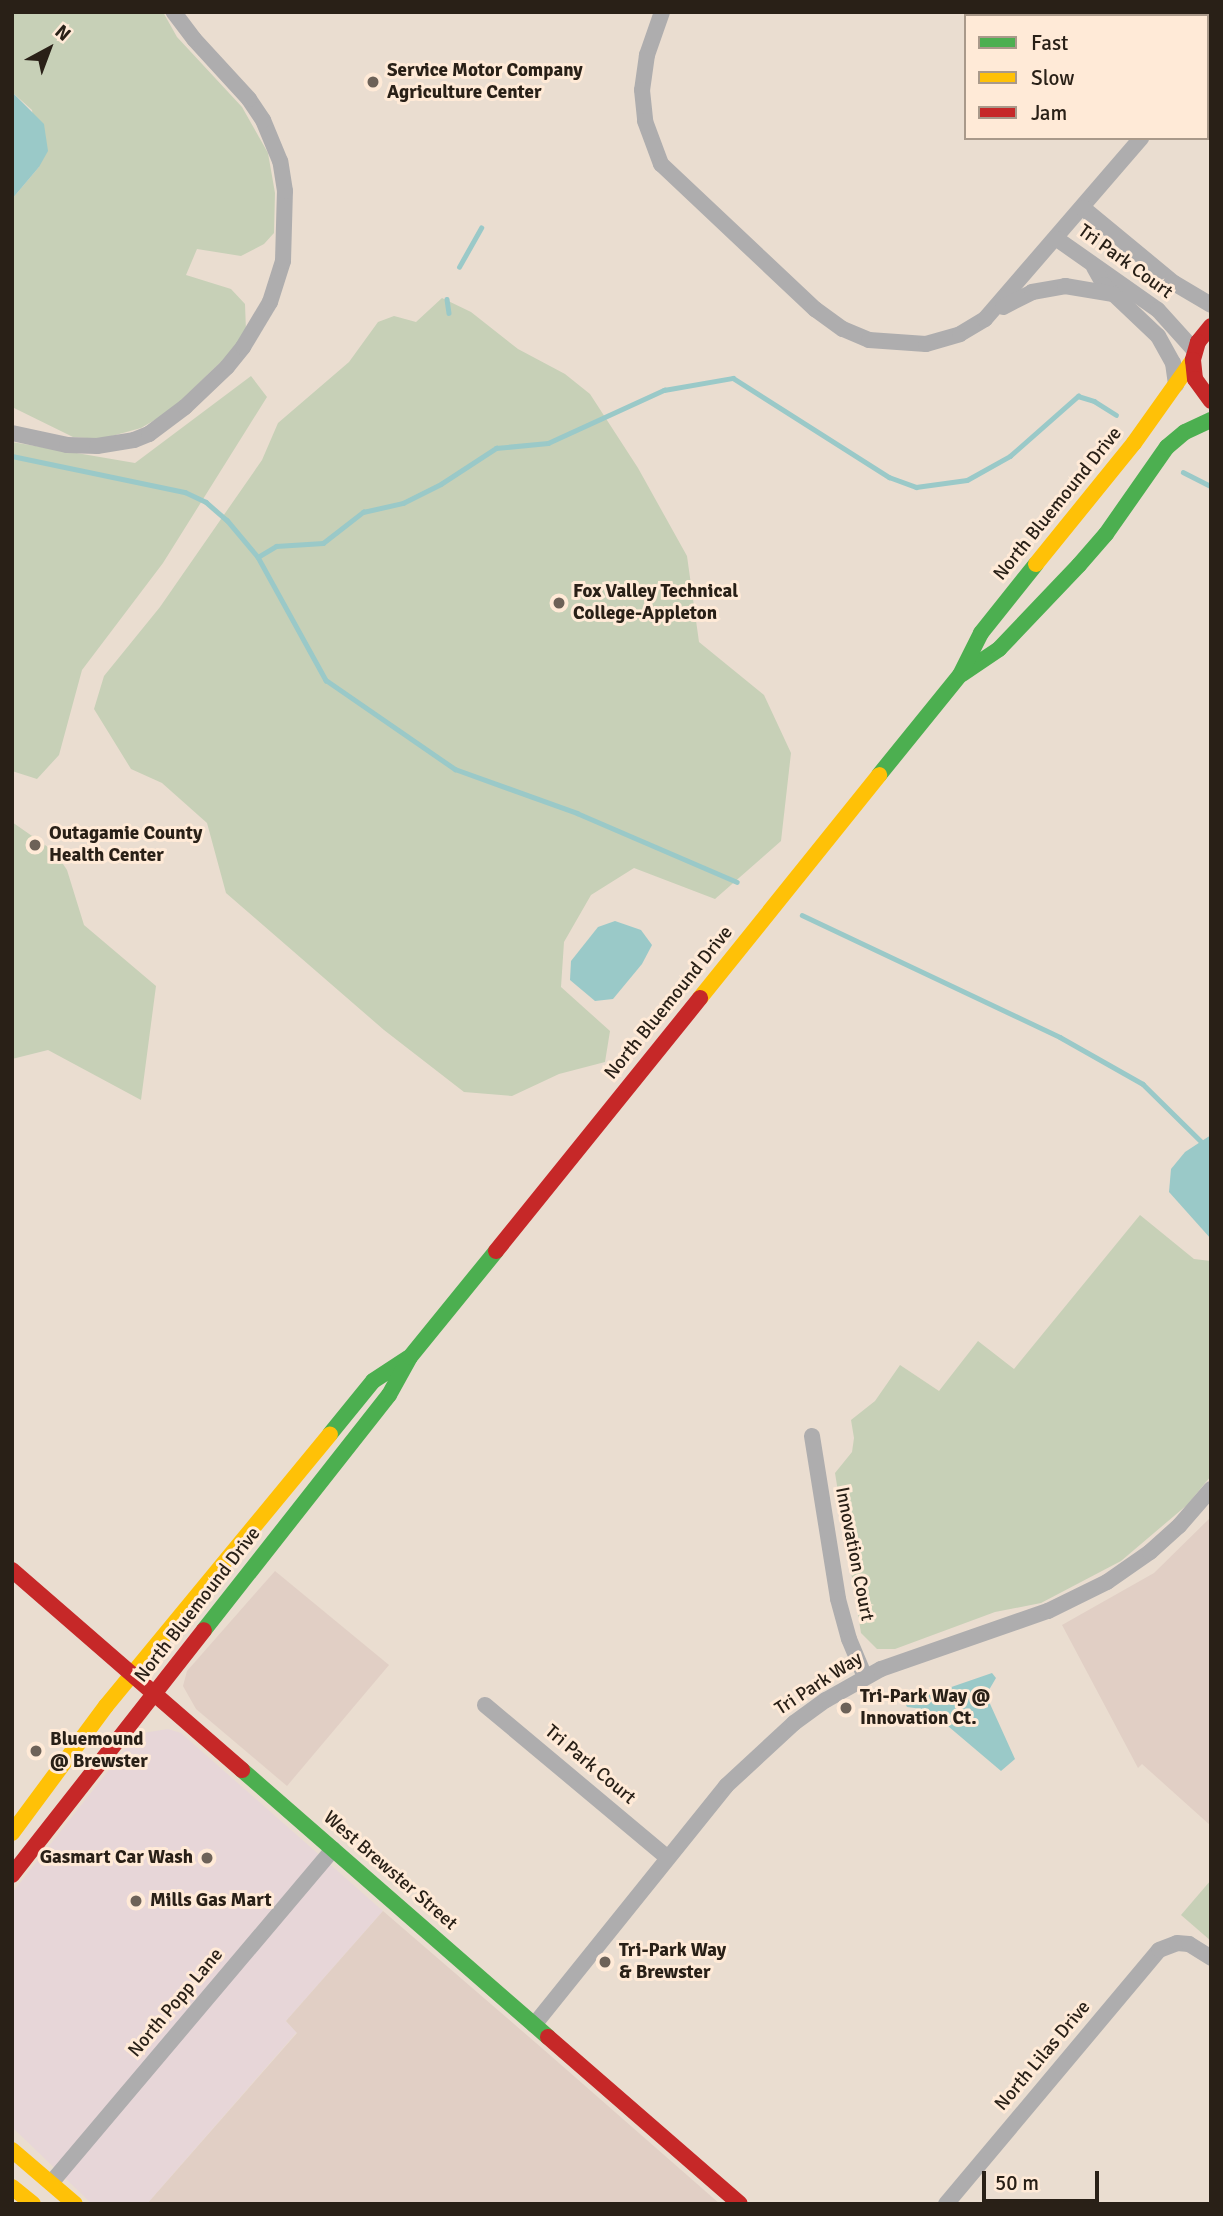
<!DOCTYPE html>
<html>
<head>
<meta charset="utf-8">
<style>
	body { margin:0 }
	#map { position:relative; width:1223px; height:2216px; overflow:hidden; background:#eaddd0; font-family:Signika,sans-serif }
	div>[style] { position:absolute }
	.commercial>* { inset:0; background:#e7d6d8 }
	.industrial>* { inset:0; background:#e1cfc5 }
	.green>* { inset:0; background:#c7d0b7 }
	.water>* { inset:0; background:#9ac9c8 }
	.stream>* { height:4.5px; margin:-2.25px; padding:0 2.25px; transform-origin:2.25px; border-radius:2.25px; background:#9ac9c8 }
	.street>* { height:16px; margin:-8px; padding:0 8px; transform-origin:8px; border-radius:8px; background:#aeadae }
	.fast>* { height:16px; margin:-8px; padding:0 8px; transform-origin:8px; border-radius:8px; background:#4caf50 }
	.slow>* { height:16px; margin:-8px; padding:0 8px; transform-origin:8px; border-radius:8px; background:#ffc107 }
	.jam>* { height:16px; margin:-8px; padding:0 8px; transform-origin:8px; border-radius:8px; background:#c62828 }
	.dots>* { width:19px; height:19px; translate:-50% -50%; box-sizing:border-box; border:4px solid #ffead7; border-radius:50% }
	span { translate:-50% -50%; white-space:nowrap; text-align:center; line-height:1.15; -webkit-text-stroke:6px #ffead7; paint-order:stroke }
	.poi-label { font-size:19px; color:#292017; font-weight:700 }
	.left { translate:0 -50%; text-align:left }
	.right { translate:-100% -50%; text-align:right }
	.street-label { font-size:19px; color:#292017 }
	.frame { position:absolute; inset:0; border:14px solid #292017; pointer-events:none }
	.legend { position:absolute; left:964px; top:14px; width:245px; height:126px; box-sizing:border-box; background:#ffead7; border:2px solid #a9998a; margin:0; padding:9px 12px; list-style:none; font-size:21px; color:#292017 }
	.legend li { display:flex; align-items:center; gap:14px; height:35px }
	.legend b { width:35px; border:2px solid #a9998a }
	.north { position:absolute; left:14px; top:14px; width:70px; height:70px; -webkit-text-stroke:5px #ffead7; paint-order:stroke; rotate:41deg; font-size:19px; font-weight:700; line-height:28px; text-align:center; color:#292017 }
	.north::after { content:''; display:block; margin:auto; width:24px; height:32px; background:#292017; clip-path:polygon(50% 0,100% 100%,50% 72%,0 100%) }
	.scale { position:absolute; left:982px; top:2171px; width:117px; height:32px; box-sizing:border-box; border:4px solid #292017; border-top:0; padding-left:9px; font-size:21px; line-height:24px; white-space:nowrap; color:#292017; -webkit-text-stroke:5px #ffead7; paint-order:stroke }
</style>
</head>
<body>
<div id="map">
	<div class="commercial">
		<div style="clip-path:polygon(168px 1729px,181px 1733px,383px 1911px,286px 2021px,297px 2032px,147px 2204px,92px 2204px,12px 2127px,12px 1893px,130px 1743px,143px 1733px)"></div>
	</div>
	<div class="industrial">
		<div style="clip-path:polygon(1211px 1517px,1211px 1826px,1142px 1764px,1138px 1768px,1062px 1625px,1154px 1573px)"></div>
		<div style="clip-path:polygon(275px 1571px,389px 1665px,287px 1786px,196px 1709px,183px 1686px,187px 1671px)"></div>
		<div style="clip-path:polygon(383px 1911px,543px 2049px,720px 2204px,147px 2204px,297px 2033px,286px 2021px)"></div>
	</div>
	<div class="green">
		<div style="clip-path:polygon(12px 12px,163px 12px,177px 37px,242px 107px,268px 153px,275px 193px,274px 233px,264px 244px,241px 256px,197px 249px,186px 275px,231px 289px,245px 304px,246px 331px,230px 353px,170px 411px,141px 428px,101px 439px,73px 437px,12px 407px,12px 199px,39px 167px,32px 110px,12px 92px)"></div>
		<div style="clip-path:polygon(442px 298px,471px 312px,518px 349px,565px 374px,590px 394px,638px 468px,687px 556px,699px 642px,764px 695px,791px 753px,781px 841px,715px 899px,634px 868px,591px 895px,564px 942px,561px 987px,610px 1031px,605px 1062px,559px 1074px,512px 1096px,464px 1092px,384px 1030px,226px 893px,207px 823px,162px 783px,131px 769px,94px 709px,104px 676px,160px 607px,262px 460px,278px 423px,349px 362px,378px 322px,394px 316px,416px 322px)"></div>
		<div style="clip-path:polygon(251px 376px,267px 397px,163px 563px,82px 670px,59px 755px,37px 779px,12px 771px,12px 442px,135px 463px)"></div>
		<div style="clip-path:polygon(12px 822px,55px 852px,67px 870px,84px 925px,156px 986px,141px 1100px,48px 1050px,12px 1059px)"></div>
		<div style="clip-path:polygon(1140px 1215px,1194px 1259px,1211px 1261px,1211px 1476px,1187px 1505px,1121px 1561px,1041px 1603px,995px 1612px,895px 1649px,877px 1649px,861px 1633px,835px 1473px,852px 1452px,854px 1438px,851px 1420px,875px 1401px,900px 1365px,939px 1391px,978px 1341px,1014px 1369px)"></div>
		<div style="clip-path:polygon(1211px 1880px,1211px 1941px,1181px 1915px)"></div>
	</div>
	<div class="water">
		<div style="clip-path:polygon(12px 92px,44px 124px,48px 151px,39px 167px,12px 199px)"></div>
		<div style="clip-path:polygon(615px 921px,641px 930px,652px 945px,642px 964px,613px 999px,595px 1001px,570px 980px,571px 961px,598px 927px)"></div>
		<div style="clip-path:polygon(1211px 1135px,1211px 1239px,1169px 1192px,1171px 1169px,1185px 1152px)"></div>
		<div style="clip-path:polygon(992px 1673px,996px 1678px,986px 1695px,1015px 1759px,1001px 1771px,929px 1710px,907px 1707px,905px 1703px)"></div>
	</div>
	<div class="stream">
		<div style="left:459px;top:267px;width:45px;rotate:-60.6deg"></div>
		<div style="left:447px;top:299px;width:14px;rotate:82deg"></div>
		<div style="left:12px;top:456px;width:177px;rotate:11.8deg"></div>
		<div style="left:185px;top:492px;width:23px;rotate:25deg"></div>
		<div style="left:206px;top:502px;width:28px;rotate:41deg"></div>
		<div style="left:227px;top:520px;width:48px;rotate:50deg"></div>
		<div style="left:258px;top:557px;width:141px;rotate:61.1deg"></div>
		<div style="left:326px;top:680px;width:157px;rotate:34.6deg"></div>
		<div style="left:455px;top:769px;width:130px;rotate:19.8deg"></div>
		<div style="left:577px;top:813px;width:174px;rotate:23.3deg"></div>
		<div style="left:1183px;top:472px;width:31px;rotate:27deg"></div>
		<div style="left:258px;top:557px;width:21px;rotate:-31deg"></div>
		<div style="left:276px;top:546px;width:47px;rotate:-3.7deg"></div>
		<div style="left:323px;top:543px;width:51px;rotate:-37.8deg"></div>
		<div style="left:363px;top:512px;width:41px;rotate:-12.7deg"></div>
		<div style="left:403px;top:503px;width:42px;rotate:-26.6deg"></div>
		<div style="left:441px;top:484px;width:66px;rotate:-33.2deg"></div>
		<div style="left:496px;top:448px;width:52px;rotate:-5.5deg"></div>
		<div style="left:548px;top:443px;width:128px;rotate:-24.6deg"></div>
		<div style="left:664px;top:390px;width:70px;rotate:-9.9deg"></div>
		<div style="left:733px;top:378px;width:185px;rotate:32.4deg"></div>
		<div style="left:889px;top:477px;width:29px;rotate:20deg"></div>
		<div style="left:916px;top:487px;width:51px;rotate:-7.8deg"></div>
		<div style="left:967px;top:480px;width:49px;rotate:-29.2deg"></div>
		<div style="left:1010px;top:456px;width:91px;rotate:-41.4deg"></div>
		<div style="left:1078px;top:396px;width:17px;rotate:17deg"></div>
		<div style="left:1094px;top:401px;width:26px;rotate:32deg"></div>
		<div style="left:802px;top:915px;width:285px;rotate:25.3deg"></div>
		<div style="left:1060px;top:1037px;width:95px;rotate:29.5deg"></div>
		<div style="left:1143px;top:1084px;width:95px;rotate:44.6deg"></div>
	</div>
	<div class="street">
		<div style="left:662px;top:12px;width:46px;rotate:109.2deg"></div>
		<div style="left:647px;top:55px;width:35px;rotate:98deg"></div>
		<div style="left:642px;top:90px;width:31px;rotate:84deg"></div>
		<div style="left:645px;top:121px;width:46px;rotate:69.6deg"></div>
		<div style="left:661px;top:164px;width:212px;rotate:43.3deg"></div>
		<div style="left:815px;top:309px;width:34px;rotate:36deg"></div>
		<div style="left:843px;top:329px;width:28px;rotate:23deg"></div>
		<div style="left:869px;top:340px;width:57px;rotate:4deg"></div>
		<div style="left:926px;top:344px;width:35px;rotate:-16deg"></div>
		<div style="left:960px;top:334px;width:29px;rotate:-31deg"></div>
		<div style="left:985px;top:319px;width:239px;rotate:-49.2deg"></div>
		<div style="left:1207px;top:58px;width:6px;rotate:-45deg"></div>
		<div style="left:1083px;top:208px;width:118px;rotate:39.5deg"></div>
		<div style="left:1174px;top:283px;width:43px;rotate:30.7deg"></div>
		<div style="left:1057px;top:239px;width:123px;rotate:35.1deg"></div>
		<div style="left:1158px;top:310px;width:55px;rotate:47.9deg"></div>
		<div style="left:1094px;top:267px;width:21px;rotate:61deg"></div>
		<div style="left:1104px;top:285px;width:74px;rotate:43.4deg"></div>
		<div style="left:1158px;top:336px;width:31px;rotate:61deg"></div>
		<div style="left:1173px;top:363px;width:22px;rotate:82deg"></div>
		<div style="left:1003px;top:307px;width:33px;rotate:-27deg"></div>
		<div style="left:1032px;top:292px;width:34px;rotate:-10deg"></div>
		<div style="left:1065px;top:286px;width:49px;rotate:9.5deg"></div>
		<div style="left:12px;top:433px;width:56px;rotate:12.3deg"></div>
		<div style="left:67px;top:445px;width:30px;rotate:2deg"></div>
		<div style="left:97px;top:446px;width:37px;rotate:-9deg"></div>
		<div style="left:134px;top:440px;width:16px;rotate:-22deg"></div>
		<div style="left:149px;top:434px;width:45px;rotate:-36.9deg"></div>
		<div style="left:185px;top:407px;width:58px;rotate:-43.6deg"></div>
		<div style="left:227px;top:367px;width:26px;rotate:-51deg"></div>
		<div style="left:243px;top:347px;width:52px;rotate:-59deg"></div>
		<div style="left:270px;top:302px;width:43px;rotate:-72.4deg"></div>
		<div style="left:283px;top:261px;width:70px;rotate:-88.4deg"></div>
		<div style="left:285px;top:191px;width:30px;rotate:-99deg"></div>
		<div style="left:280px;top:161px;width:44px;rotate:-112.5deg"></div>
		<div style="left:263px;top:120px;width:25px;rotate:-124deg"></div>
		<div style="left:249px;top:99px;width:81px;rotate:-132.5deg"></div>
		<div style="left:194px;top:39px;width:34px;rotate:-127deg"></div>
		<div style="left:812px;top:1436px;width:165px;rotate:80.9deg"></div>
		<div style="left:838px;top:1599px;width:41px;rotate:74.6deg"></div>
		<div style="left:849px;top:1639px;width:41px;rotate:67.2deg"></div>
		<div style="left:485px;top:1705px;width:237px;rotate:39.9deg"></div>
		<div style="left:534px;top:2025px;width:307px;rotate:-51.2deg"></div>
		<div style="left:726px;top:1786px;width:93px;rotate:-42.8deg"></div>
		<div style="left:794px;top:1723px;width:39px;rotate:-36deg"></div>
		<div style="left:826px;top:1700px;width:63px;rotate:-29.4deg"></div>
		<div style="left:881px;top:1669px;width:177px;rotate:-19.2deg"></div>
		<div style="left:1048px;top:1611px;width:66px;rotate:-26.2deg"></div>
		<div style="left:1107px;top:1582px;width:52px;rotate:-34.9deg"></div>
		<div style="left:1150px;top:1552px;width:39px;rotate:-42deg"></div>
		<div style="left:1179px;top:1526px;width:49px;rotate:-49.1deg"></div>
		<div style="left:51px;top:2183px;width:437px;rotate:-49.8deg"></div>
		<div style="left:946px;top:2204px;width:331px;rotate:-50deg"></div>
		<div style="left:1159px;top:1950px;width:19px;rotate:-21deg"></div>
		<div style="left:1177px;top:1943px;width:12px;rotate:5deg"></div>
		<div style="left:1189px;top:1944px;width:26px;rotate:32deg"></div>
	</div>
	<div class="fast">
		<div style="left:962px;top:674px;width:45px;rotate:-34deg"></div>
		<div style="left:999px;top:649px;width:116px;rotate:-46.4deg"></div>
		<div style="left:1079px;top:565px;width:41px;rotate:-48.9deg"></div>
		<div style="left:1106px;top:534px;width:106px;rotate:-55deg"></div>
		<div style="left:1167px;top:447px;width:23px;rotate:-40deg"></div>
		<div style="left:1185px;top:432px;width:29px;rotate:-25deg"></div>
		<div style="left:879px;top:775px;width:129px;rotate:-51deg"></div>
		<div style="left:960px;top:675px;width:47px;rotate:-63.4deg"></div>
		<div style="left:981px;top:633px;width:88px;rotate:-51.4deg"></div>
		<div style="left:330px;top:1434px;width:68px;rotate:-50.9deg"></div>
		<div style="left:373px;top:1381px;width:42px;rotate:-33.3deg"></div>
		<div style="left:204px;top:1630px;width:299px;rotate:-51.8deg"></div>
		<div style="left:389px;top:1395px;width:43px;rotate:-61.1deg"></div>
		<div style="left:410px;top:1357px;width:136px;rotate:-50.9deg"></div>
		<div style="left:242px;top:1770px;width:406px;rotate:41.1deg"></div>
	</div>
	<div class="slow">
		<div style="left:1036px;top:564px;width:156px;rotate:-51deg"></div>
		<div style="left:1134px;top:443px;width:102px;rotate:-54.6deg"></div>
		<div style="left:700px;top:998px;width:286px;rotate:-51.2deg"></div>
		<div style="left:12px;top:1833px;width:158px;rotate:-53.5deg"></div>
		<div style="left:106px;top:1706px;width:352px;rotate:-50.5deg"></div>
		<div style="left:12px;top:2150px;width:83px;rotate:40.6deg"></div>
		<div style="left:12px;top:2187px;width:27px;rotate:39deg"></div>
	</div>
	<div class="jam">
		<div style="left:1211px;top:326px;width:21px;rotate:129deg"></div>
		<div style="left:1198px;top:342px;width:19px;rotate:106deg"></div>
		<div style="left:1193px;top:360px;width:19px;rotate:84deg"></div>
		<div style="left:1195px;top:379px;width:27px;rotate:54deg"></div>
		<div style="left:496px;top:1251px;width:325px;rotate:-51.1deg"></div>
		<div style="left:12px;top:1570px;width:305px;rotate:41deg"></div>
		<div style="left:12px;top:1875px;width:311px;rotate:-51.9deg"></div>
		<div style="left:548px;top:2037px;width:254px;rotate:41deg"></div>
	</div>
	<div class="dots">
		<div style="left:373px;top:82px;background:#6d6258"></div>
		<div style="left:559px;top:603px;background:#6d6258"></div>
		<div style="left:35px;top:845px;background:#6d6258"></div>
		<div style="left:846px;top:1708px;background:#6d6258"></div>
		<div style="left:36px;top:1751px;background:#6d6258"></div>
		<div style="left:207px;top:1858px;background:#6d6258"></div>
		<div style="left:136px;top:1901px;background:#6d6258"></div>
		<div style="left:605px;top:1962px;background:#6d6258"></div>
	</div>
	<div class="poi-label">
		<span class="left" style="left:387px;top:82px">Service Motor Company<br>Agriculture Center</span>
		<span class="left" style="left:573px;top:603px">Fox Valley Technical<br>College-Appleton</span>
		<span class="left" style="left:49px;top:845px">Outagamie County<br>Health Center</span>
		<span class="left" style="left:860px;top:1708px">Tri-Park Way @<br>Innovation Ct.</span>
		<span class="left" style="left:50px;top:1751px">Bluemound<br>@ Brewster</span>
		<span class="right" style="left:193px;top:1858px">Gasmart Car Wash</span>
		<span class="left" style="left:150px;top:1901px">Mills Gas Mart</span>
		<span class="left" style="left:619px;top:1962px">Tri-Park Way<br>&amp; Brewster</span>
	</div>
	<div class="street-label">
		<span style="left:1125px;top:262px;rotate:36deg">Tri Park Court</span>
		<span style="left:1058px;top:504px;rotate:-51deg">North Bluemound Drive</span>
		<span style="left:669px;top:1003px;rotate:-51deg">North Bluemound Drive</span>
		<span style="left:854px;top:1554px;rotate:79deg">Innovation Court</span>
		<span style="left:198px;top:1605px;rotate:-52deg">North Bluemound Drive</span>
		<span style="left:819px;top:1684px;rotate:-33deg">Tri Park Way</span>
		<span style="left:590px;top:1765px;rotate:40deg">Tri Park Court</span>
		<span style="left:390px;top:1871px;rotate:41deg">West Brewster Street</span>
		<span style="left:176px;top:2003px;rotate:-50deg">North Popp Lane</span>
		<span style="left:1043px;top:2056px;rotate:-50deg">North Lilas Drive</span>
	</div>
	<div class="frame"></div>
	<ul class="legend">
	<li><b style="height:9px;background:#4caf50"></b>Fast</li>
	<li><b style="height:9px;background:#ffc107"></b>Slow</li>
	<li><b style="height:9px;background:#c62828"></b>Jam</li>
	</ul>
	<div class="north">N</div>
	<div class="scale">50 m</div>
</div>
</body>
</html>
